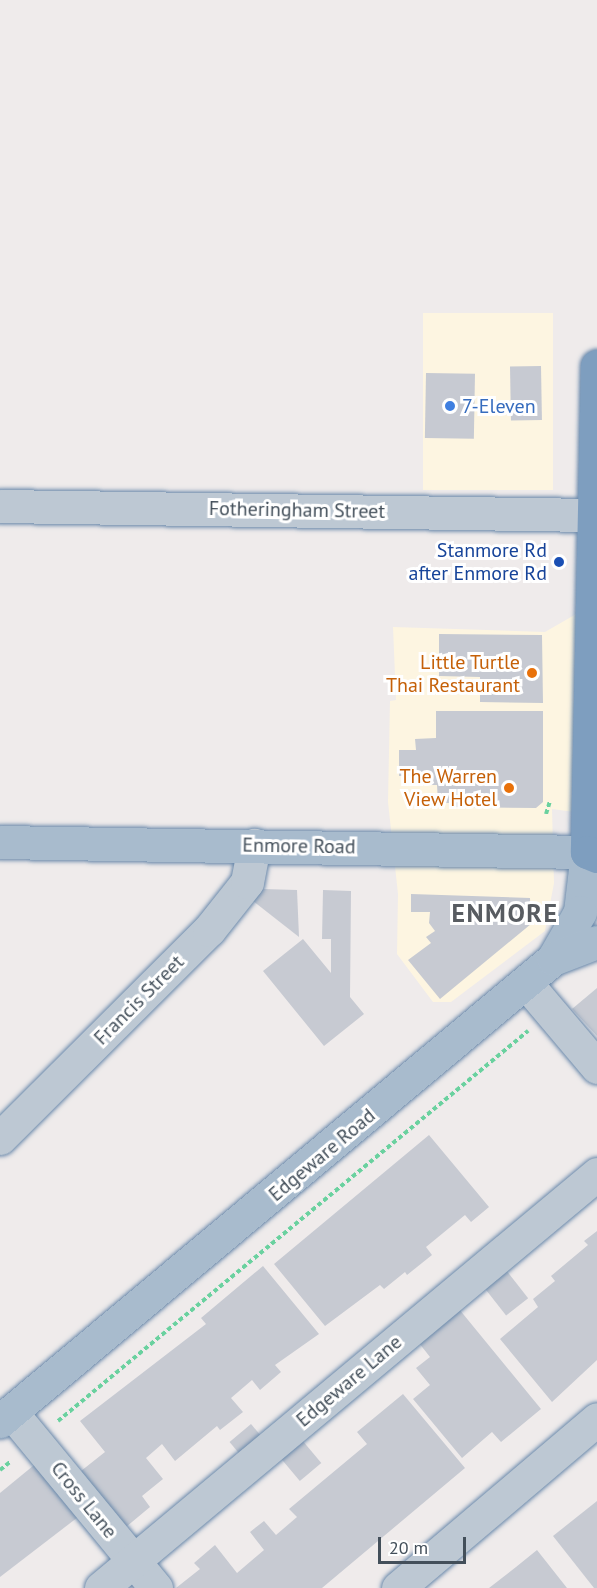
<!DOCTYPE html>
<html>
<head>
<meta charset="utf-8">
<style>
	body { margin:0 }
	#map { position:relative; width:597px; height:1588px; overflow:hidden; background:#efebeb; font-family:"PT Sans",sans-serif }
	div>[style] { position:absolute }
	.commercial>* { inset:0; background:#fdf5e1; transform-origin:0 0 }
	.building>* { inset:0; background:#c7cad2; transform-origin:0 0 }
	.path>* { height:4px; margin-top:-2px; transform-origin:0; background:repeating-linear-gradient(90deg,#6ad19f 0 4.5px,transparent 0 7.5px) }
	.roads { filter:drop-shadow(0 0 2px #6a89ab) drop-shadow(0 0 2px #6a89ab) }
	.minor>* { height:33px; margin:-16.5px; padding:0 16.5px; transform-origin:16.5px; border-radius:16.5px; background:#bdc8d3 }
	.major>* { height:33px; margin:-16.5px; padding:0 16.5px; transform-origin:16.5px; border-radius:16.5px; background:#a8bbcd }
	.highway>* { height:33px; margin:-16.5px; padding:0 16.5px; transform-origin:16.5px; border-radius:16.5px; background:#7e9ebf }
	.dots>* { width:16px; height:16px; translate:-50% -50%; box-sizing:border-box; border:3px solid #fff; border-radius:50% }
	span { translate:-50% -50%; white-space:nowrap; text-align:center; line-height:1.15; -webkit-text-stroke:6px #fff; paint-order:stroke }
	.shop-label { font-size:20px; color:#366cbe }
	.left { translate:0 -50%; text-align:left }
	.street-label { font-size:20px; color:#434f5a }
	.transit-label { font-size:20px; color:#164399 }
	.right { translate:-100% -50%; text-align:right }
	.food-label { font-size:20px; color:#c56008 }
	.district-label { font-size:26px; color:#585c61; font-weight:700; letter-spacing:1.5px }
	.scale { position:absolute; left:378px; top:1537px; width:88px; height:27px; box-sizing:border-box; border:3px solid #434f5a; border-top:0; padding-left:8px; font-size:18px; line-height:21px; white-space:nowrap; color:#434f5a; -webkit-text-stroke:4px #fff; paint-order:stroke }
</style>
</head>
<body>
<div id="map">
	<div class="commercial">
		<div style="left:423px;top:313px;width:130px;height:177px"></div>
		<div style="clip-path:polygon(597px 602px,597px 815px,552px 809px,554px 883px,545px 931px,451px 1002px,433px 1002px,397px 954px,398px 894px,388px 802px,390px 701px,396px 700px,393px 627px,545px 632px)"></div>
	</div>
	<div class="building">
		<div style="left:541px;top:366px;width:54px;height:31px;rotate:89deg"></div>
		<div style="left:426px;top:373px;width:49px;height:65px;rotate:1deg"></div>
		<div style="clip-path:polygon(439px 634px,542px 635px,543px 703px,480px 702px,480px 677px,439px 676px)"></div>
		<div style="clip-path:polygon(436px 711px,543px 711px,543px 802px,536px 808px,452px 807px,451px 803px,438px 803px,437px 785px,417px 785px,417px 776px,399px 776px,399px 750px,416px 750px,415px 739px,436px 738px)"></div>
		<div style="clip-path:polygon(263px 889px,297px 890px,299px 937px,253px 901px)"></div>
		<div style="clip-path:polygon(323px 890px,351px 891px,350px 997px,364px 1014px,324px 1046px,263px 971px,303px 939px,331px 973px,331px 939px,322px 939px)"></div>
		<div style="clip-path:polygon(411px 894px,530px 898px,531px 924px,440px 999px,408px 960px,431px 943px,426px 937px,435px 931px,429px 923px,430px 912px,411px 912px)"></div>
		<div style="clip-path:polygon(597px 988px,597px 1036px,572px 1009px)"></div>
		<div style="clip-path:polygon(429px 1135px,489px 1207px,471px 1222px,465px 1215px,426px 1247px,432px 1255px,407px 1275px,405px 1272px,384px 1289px,380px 1285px,325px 1326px,274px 1264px)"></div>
		<div style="clip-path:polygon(597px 1231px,597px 1360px,552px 1402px,500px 1339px,538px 1307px,533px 1299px,555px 1281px,551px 1276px,588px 1245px,584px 1241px)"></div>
		<div style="clip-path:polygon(263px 1266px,319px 1334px,275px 1365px,281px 1372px,260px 1390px,252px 1380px,231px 1398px,243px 1412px,220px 1430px,217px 1426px,175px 1461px,162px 1444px,146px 1458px,163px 1479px,142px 1496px,150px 1507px,126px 1527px,81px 1471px,105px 1452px,80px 1421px,206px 1324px,201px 1318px)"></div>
		<div style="left:506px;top:1270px;width:36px;height:28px;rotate:52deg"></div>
		<div style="clip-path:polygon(459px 1309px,541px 1409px,501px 1442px,492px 1432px,462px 1458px,413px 1399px,430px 1385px,416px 1368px,430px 1357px,419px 1343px)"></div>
		<div style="clip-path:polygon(403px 1394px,465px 1468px,322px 1588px,176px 1588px,200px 1569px,194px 1563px,215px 1545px,237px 1573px,264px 1550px,250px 1532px,264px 1521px,276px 1535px,297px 1517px,289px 1509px,367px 1444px,357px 1432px)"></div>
		<div style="left:251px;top:1424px;width:17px;height:28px;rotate:50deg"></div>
		<div style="left:302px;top:1440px;width:30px;height:28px;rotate:50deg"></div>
		<div style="clip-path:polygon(39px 1461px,82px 1514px,0 1577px,0 1493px)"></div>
		<div style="clip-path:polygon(597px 1501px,597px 1588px,594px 1588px,553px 1536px)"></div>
		<div style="clip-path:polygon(537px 1550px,567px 1588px,489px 1588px,516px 1567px)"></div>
	</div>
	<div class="path">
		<div style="left:546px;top:814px;width:14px;rotate:-73deg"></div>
		<div style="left:58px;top:1421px;width:611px;rotate:-39.69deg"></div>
		<div style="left:0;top:1470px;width:14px;rotate:-39deg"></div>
	</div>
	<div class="roads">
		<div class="minor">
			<div style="left:0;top:506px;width:594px;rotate:0.87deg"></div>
			<div style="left:526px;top:983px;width:110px;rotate:49.8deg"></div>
			<div style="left:0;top:1138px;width:295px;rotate:-44.9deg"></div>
			<div style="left:209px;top:930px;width:61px;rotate:-51.6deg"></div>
			<div style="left:247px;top:882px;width:38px;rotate:-79deg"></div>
			<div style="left:11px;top:1412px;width:228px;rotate:50.5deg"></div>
			<div style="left:101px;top:1588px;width:646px;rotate:-39.85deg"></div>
			<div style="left:398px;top:1588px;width:261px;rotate:-40.3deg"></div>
		</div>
		<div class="major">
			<div style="left:0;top:842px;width:587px;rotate:0.98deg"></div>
			<div style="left:587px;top:852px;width:60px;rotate:96.7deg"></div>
			<div style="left:580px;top:912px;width:54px;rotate:119.9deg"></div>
			<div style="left:553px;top:959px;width:721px;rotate:140.12deg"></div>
			<div style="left:553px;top:959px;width:47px;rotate:-21.1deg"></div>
		</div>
		<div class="highway">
			<div style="left:597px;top:366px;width:486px;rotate:91.2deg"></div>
			<div style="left:587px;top:852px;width:11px;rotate:22deg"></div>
		</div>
	</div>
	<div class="dots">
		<div style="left:450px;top:406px;background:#3f7fe0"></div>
		<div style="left:559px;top:562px;background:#1a4fb4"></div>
		<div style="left:532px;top:673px;background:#e8710a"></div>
		<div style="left:509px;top:788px;background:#e8710a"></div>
	</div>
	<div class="shop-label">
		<span class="left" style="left:462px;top:406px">7-Eleven</span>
	</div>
	<div class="street-label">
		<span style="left:297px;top:510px;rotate:1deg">Fotheringham Street</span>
		<span style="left:299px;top:846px;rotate:1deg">Enmore Road</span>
		<span style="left:139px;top:1000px;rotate:-45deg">Francis Street</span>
		<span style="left:322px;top:1155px;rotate:-40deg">Edgeware Road</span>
		<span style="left:349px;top:1381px;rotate:-40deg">Edgeware Lane</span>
		<span style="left:84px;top:1500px;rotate:51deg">Cross Lane</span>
	</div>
	<div class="transit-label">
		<span class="right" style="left:547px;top:562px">Stanmore Rd<br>after Enmore Rd</span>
	</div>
	<div class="food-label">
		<span class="right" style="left:520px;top:674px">Little Turtle<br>Thai Restaurant</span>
		<span class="right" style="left:497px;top:788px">The Warren<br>View Hotel</span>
	</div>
	<div class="district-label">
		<span style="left:505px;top:913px">ENMORE</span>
	</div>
	<div class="scale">20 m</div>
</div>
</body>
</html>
